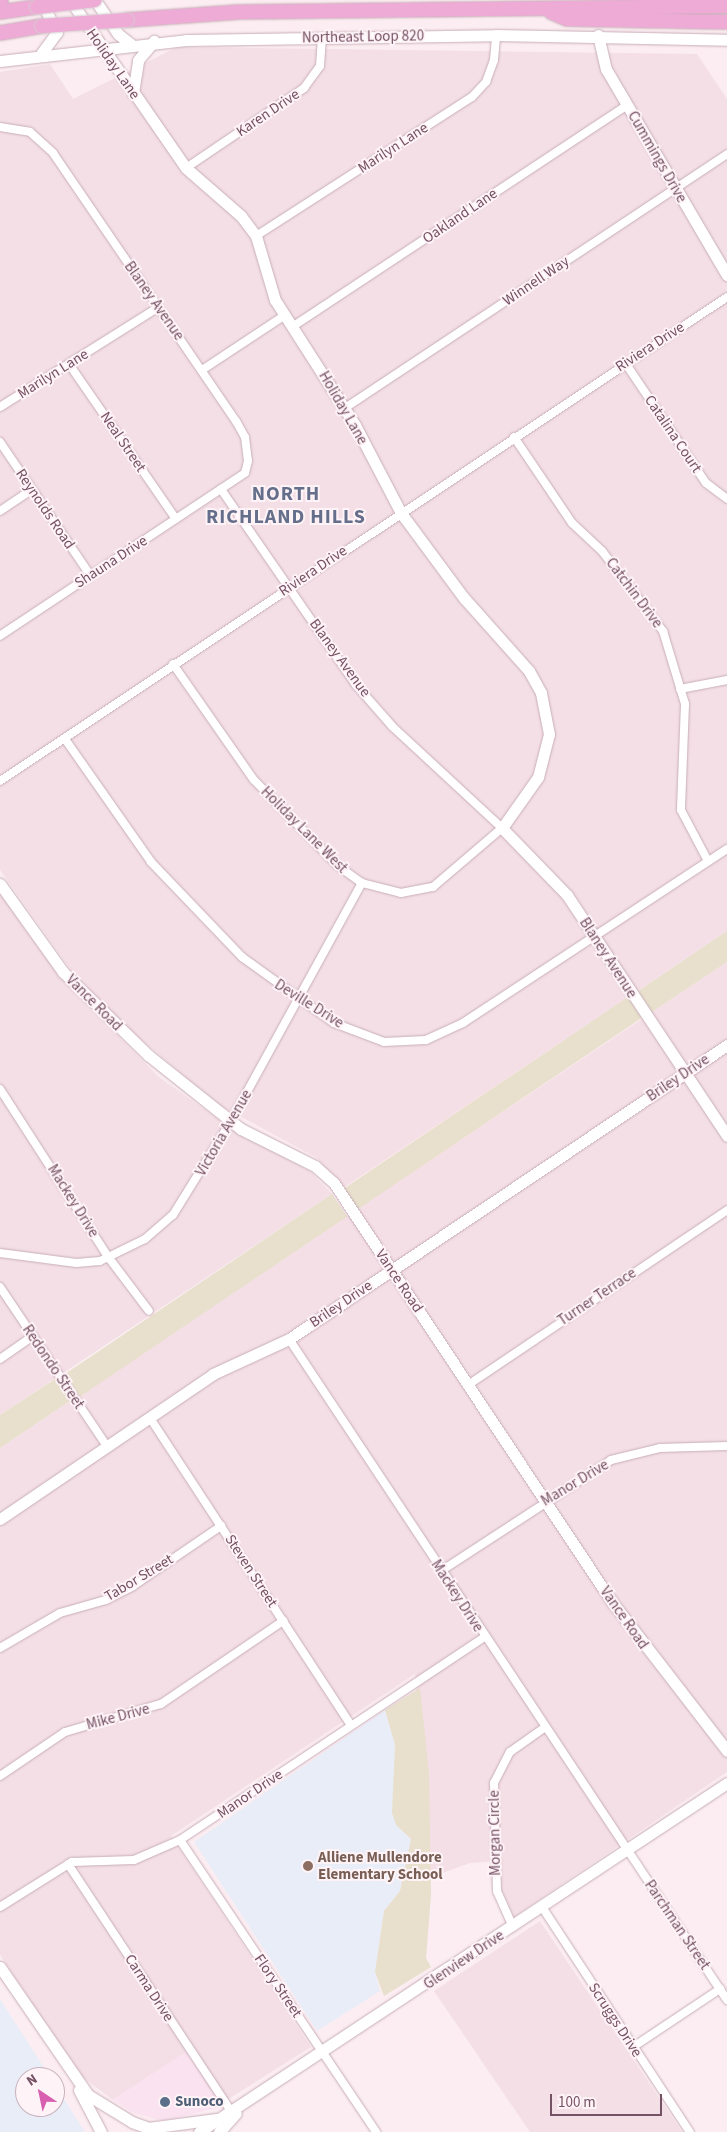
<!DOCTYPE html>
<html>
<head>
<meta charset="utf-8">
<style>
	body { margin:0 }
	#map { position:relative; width:727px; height:2132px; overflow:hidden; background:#fbedf1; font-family:"Source Sans 3",sans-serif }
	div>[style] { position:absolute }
	.residential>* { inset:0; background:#f4dfe6 }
	.commercial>* { inset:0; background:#fae2f0 }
	.education>* { inset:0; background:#e9edf8 }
	.green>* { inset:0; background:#e8e0cc; transform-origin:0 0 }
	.roads { filter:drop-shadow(0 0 1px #c8adb9) drop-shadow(0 0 1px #c8adb9) }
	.street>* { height:8px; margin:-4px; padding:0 4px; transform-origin:4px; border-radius:4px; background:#fff }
	.secondary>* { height:11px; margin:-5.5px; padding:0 5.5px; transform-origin:5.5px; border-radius:5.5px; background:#fff }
	.highway>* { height:14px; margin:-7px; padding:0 7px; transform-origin:7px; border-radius:7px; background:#eeabd6 }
	.bridges { filter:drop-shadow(0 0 1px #d6cbd0) drop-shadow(0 0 1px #d6cbd0) }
	.highway-bridge>* { height:14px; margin:-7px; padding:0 7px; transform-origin:7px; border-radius:7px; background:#eeabd6 }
	.dots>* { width:14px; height:14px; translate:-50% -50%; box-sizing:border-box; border:2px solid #fef3f6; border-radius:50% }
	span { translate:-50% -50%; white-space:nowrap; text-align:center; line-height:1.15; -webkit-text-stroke:4px #fef3f6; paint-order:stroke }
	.street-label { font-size:15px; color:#755164 }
	.education-label { font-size:15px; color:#785e54; font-weight:700 }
	.left { translate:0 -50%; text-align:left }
	.service-label { font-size:15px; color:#4e5e75; font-weight:700 }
	.district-label { font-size:20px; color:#656e8a; font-weight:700; letter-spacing:1px }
	.north { position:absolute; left:15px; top:2067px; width:50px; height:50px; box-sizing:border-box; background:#fef3f6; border:1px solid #c7b2bc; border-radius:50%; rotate:326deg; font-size:14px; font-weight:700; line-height:20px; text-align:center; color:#755164 }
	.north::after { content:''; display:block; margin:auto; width:18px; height:22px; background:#d85fb0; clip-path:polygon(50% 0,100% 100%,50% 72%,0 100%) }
	.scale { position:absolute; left:550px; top:2094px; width:112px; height:22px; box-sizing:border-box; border:2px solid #755164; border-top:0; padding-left:6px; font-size:15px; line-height:18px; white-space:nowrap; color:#755164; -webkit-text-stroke:4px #fef3f6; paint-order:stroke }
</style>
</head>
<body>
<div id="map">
	<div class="residential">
		<div style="clip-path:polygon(177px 47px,697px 54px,727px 99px,727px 931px,343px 1188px,317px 1158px,217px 1104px,130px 1030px,71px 970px,0 870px,0 72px,50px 64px,73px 99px)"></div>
		<div style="clip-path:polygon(0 890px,62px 980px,159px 1077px,235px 1131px,309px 1170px,332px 1194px,0 1415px)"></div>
		<div style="clip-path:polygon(727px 962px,727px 1772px,514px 1917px,502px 1890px,500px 1861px,470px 1863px,431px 1877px,415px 1674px,171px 1836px,311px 2047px,219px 2105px,186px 2052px,113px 2100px,81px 2076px,0 1955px,0 1448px)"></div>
		<div style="clip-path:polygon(540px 1921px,682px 2132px,530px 2132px,434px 1991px)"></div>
	</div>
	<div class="commercial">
		<div style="clip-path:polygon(186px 2052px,219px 2105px,216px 2108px,163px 2121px,134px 2113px,113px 2100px)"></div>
	</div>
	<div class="education">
		<div style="clip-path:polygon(385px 1710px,395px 1745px,396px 1825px,411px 1839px,400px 1891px,384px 1911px,375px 1972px,380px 1991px,317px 2031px,194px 1842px)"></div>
		<div style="clip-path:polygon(0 1999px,50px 2077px,25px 2077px,25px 2107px,55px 2107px,55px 2085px,85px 2132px,0 2132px)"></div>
	</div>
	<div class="green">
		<div style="clip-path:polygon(727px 931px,727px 962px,652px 1012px,638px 991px)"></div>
		<div style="left:628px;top:997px;width:25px;height:343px;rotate:56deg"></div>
		<div style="left:332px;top:1194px;width:27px;height:322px;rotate:56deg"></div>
		<div style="clip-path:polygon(55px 1379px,70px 1401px,0 1448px,0 1415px)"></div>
		<div style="clip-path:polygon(420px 1688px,429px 1773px,431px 1895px,426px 1958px,431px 1967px,384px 1996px,375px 1972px,384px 1911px,400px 1891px,411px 1839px,396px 1825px,392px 1813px,395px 1745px,385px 1710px)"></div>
	</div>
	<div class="roads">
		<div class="street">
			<div style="left:0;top:127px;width:30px;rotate:9deg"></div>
			<div style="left:30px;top:132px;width:31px;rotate:42deg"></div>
			<div style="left:53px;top:153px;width:325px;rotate:55.7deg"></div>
			<div style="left:236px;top:421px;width:18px;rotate:61deg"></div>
			<div style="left:245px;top:437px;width:24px;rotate:83deg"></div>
			<div style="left:248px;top:461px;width:12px;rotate:104deg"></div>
			<div style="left:245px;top:473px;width:294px;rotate:146.4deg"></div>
			<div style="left:186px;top:168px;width:143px;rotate:-34.1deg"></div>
			<div style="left:304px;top:88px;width:27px;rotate:-54deg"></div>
			<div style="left:320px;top:66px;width:28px;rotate:-86deg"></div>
			<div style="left:256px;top:236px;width:257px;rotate:-32.8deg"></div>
			<div style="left:472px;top:97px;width:21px;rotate:-47deg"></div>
			<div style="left:486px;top:82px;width:23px;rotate:-70deg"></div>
			<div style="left:494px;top:60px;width:25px;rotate:-85deg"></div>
			<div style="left:292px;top:327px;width:402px;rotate:-33.5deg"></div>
			<div style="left:69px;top:364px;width:188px;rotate:55.4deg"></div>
			<div style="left:626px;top:364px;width:143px;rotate:56.1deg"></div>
			<div style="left:706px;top:483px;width:26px;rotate:37deg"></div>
			<div style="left:202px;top:370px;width:100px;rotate:-33.5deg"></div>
			<div style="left:0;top:407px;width:186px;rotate:-32.2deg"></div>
			<div style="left:345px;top:408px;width:459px;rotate:-33.6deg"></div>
			<div style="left:514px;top:437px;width:104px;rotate:56deg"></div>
			<div style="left:572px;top:523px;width:41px;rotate:43deg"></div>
			<div style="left:602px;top:551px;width:101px;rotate:52.7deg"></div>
			<div style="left:663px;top:631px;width:76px;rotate:73.2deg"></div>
			<div style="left:685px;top:704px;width:106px;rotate:92.2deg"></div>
			<div style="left:681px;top:810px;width:58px;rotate:62.1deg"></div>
			<div style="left:0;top:442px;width:161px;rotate:55.9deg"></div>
			<div style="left:0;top:511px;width:37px;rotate:-34deg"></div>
			<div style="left:173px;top:664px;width:141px;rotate:55.1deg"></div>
			<div style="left:254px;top:780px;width:119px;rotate:45.7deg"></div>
			<div style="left:337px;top:865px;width:31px;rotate:36deg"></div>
			<div style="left:362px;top:883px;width:40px;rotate:14.4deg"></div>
			<div style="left:401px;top:893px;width:33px;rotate:-11deg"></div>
			<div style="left:433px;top:887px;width:91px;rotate:-40.5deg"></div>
			<div style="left:502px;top:828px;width:150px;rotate:-137.2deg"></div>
			<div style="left:392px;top:726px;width:55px;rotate:-131.3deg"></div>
			<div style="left:356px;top:685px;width:238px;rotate:-124.6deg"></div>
			<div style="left:680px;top:689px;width:48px;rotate:-10.8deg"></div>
			<div style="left:65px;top:739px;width:150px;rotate:55deg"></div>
			<div style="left:151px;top:862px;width:132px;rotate:46.2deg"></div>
			<div style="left:242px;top:957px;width:113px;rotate:35.7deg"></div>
			<div style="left:334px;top:1023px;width:53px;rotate:20.8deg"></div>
			<div style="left:384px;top:1042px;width:42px;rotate:-2.7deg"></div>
			<div style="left:426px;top:1040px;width:41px;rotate:-24.7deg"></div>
			<div style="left:463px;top:1023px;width:316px;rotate:-33.4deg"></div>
			<div style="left:0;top:781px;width:873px;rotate:-33.65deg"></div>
			<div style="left:0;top:1089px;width:201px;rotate:57.2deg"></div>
			<div style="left:109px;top:1258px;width:66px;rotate:53deg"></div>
			<div style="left:0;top:1253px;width:77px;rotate:7.5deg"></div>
			<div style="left:76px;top:1263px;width:24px;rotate:-5deg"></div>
			<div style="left:100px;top:1261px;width:50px;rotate:-26.1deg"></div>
			<div style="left:145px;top:1239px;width:37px;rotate:-41deg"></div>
			<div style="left:173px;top:1215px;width:110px;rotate:-58.3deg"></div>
			<div style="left:231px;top:1121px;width:272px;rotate:-61.2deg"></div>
			<div style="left:0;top:1287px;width:192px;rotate:56.1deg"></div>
			<div style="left:289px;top:1339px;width:793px;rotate:56.47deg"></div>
			<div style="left:0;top:1359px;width:40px;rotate:-34.9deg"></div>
			<div style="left:468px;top:1385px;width:313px;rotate:-34deg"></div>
			<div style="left:150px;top:1418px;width:367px;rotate:56.8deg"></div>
			<div style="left:441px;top:1571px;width:203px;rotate:-33.1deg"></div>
			<div style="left:611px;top:1460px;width:50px;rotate:-13.8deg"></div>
			<div style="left:660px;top:1448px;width:67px;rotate:-1.7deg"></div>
			<div style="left:0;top:1648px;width:69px;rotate:-30.3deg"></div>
			<div style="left:60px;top:1613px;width:48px;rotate:-15.8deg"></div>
			<div style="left:106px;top:1600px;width:30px;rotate:-27deg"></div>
			<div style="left:133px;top:1586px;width:107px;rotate:-34.3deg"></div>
			<div style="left:0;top:1776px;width:78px;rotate:-34.1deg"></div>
			<div style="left:65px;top:1732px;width:100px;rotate:-16.3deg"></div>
			<div style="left:161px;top:1704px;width:148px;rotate:-34.2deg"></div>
			<div style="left:180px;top:1840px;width:352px;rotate:56.1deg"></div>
			<div style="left:68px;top:1864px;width:296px;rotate:56.6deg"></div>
			<div style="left:0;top:1907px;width:85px;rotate:-32deg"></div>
			<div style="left:72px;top:1862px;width:62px;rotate:-1.8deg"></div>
			<div style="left:134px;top:1860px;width:50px;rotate:-23.5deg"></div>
			<div style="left:180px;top:1840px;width:366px;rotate:-33.7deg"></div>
			<div style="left:542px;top:1907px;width:269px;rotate:56.7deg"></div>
			<div style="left:513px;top:1927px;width:39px;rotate:-114deg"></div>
			<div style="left:497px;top:1891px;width:108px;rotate:-91.6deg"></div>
			<div style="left:494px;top:1783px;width:35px;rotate:-63deg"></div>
			<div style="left:510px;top:1752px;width:42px;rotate:-35.2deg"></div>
			<div style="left:633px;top:2047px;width:105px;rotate:-33.7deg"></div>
		</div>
		<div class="secondary">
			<div style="left:70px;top:0;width:204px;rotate:55.4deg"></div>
			<div style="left:186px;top:168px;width:73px;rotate:41.1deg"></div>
			<div style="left:241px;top:216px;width:25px;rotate:53deg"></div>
			<div style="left:256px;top:236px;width:67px;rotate:73.5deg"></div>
			<div style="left:275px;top:300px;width:148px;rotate:57.4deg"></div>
			<div style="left:355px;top:425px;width:99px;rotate:62.4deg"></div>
			<div style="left:401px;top:513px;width:106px;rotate:53.5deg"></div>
			<div style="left:464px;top:598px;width:98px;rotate:48.3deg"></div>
			<div style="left:529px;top:671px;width:25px;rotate:61deg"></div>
			<div style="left:541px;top:693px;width:42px;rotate:79deg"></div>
			<div style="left:549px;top:734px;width:44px;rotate:104.3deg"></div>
			<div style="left:538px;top:777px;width:62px;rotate:125.2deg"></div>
			<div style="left:502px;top:828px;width:93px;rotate:45.9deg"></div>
			<div style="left:567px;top:895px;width:289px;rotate:56.4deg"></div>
			<div style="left:95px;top:0;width:41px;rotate:55.9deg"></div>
			<div style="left:118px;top:34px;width:16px;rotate:38deg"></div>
			<div style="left:41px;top:1px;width:35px;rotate:63deg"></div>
			<div style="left:57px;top:32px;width:27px;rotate:126deg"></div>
			<div style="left:598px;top:35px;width:35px;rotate:77deg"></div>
			<div style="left:606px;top:69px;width:239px;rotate:59.6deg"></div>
			<div style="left:0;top:61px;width:187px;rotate:-6.4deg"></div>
			<div style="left:186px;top:40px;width:310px;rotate:-0.9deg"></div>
			<div style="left:496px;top:35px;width:231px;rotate:1.2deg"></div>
			<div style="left:133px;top:93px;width:33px;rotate:-81deg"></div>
			<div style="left:138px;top:60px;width:25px;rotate:-50deg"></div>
			<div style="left:0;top:884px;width:108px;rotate:54.4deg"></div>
			<div style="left:63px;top:972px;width:119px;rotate:44.3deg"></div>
			<div style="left:148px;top:1055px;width:119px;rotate:38.5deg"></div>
			<div style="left:241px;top:1129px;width:83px;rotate:26.6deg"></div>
			<div style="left:315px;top:1166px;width:25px;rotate:42deg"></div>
			<div style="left:334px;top:1183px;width:503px;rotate:56.44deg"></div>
			<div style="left:612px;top:1602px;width:188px;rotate:52.3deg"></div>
			<div style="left:0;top:1519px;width:258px;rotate:-34.2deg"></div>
			<div style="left:213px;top:1374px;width:84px;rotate:-24.7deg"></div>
			<div style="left:289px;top:1339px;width:528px;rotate:-33.87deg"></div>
			<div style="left:0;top:1967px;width:155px;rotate:55.5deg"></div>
			<div style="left:88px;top:2095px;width:52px;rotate:31.5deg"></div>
			<div style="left:132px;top:2122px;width:30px;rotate:20deg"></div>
			<div style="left:79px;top:2090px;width:47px;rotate:62.4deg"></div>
			<div style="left:148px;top:2128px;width:69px;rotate:-7.5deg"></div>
			<div style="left:199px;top:2132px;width:633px;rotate:-33.46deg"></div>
			<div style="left:219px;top:2132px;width:25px;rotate:-48deg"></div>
		</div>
		<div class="highway">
			<div style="left:0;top:0;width:1px"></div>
			<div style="left:0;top:12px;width:37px;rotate:-8deg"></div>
			<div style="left:551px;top:12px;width:17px;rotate:24deg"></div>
			<div style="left:567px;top:19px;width:160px;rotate:1.1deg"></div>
			<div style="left:127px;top:20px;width:112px;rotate:-4.1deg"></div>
			<div style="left:239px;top:12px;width:488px;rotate:-0.7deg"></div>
			<div style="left:0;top:33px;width:43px;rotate:-9.5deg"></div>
		</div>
	</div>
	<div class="bridges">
		<div class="highway-bridge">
			<div style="left:37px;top:7px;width:58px;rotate:-6.9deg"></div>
			<div style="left:42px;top:26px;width:85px;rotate:-4deg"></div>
		</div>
	</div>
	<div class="dots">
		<div style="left:308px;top:1866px;background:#8d6e63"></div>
		<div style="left:165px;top:2102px;background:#5c6f8a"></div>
	</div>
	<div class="street-label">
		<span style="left:363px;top:37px;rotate:-1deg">Northeast Loop 820</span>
		<span style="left:113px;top:64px;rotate:55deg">Holiday Lane</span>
		<span style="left:268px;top:113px;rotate:-34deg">Karen Drive</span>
		<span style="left:393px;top:148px;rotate:-33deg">Marilyn Lane</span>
		<span style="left:657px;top:157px;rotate:60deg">Cummings Drive</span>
		<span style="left:460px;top:216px;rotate:-34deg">Oakland Lane</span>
		<span style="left:536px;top:281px;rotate:-34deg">Winnell Way</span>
		<span style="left:154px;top:301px;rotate:55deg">Blaney Avenue</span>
		<span style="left:650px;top:347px;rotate:-33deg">Riviera Drive</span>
		<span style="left:53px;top:374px;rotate:-32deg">Marilyn Lane</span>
		<span style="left:343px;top:408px;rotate:60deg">Holiday Lane</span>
		<span style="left:673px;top:434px;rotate:56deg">Catalina Court</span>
		<span style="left:123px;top:442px;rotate:56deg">Neal Street</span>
		<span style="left:45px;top:509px;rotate:56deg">Reynolds Road</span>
		<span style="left:111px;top:562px;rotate:-33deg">Shauna Drive</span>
		<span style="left:313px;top:571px;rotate:-34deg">Riviera Drive</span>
		<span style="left:634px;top:593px;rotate:53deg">Catchin Drive</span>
		<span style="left:340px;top:658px;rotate:54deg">Blaney Avenue</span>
		<span style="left:304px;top:830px;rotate:45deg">Holiday Lane West</span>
		<span style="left:608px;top:958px;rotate:57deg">Blaney Avenue</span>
		<span style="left:94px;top:1003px;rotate:45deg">Vance Road</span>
		<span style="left:309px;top:1004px;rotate:32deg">Deville Drive</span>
		<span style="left:678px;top:1078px;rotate:-34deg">Briley Drive</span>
		<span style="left:224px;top:1133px;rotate:-60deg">Victoria Avenue</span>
		<span style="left:73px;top:1201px;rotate:58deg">Mackey Drive</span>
		<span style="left:399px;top:1281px;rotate:56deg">Vance Road</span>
		<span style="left:597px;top:1297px;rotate:-34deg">Turner Terrace</span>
		<span style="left:341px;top:1304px;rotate:-34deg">Briley Drive</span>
		<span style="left:53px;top:1367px;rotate:56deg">Redondo Street</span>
		<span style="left:575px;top:1483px;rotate:-31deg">Manor Drive</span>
		<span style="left:251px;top:1571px;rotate:57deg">Steven Street</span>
		<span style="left:139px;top:1578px;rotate:-31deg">Tabor Street</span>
		<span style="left:457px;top:1596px;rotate:57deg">Mackey Drive</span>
		<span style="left:624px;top:1618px;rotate:55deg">Vance Road</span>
		<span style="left:118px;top:1717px;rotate:-15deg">Mike Drive</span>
		<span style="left:250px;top:1794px;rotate:-34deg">Manor Drive</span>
		<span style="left:495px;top:1833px;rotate:-91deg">Morgan Circle</span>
		<span style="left:677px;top:1925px;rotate:56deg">Parchman Street</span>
		<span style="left:464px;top:1960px;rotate:-34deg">Glenview Drive</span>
		<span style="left:278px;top:1986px;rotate:56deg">Flory Street</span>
		<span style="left:149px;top:1988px;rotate:57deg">Carma Drive</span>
		<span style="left:615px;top:2020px;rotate:57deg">Scruggs Drive</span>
	</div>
	<div class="education-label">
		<span class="left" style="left:318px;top:1866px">Alliene Mullendore<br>Elementary School</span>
	</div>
	<div class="service-label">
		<span class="left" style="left:175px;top:2102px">Sunoco</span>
	</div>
	<div class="district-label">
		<span style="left:286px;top:506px">NORTH<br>RICHLAND HILLS</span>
	</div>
	<div class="north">N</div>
	<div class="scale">100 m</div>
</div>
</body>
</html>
